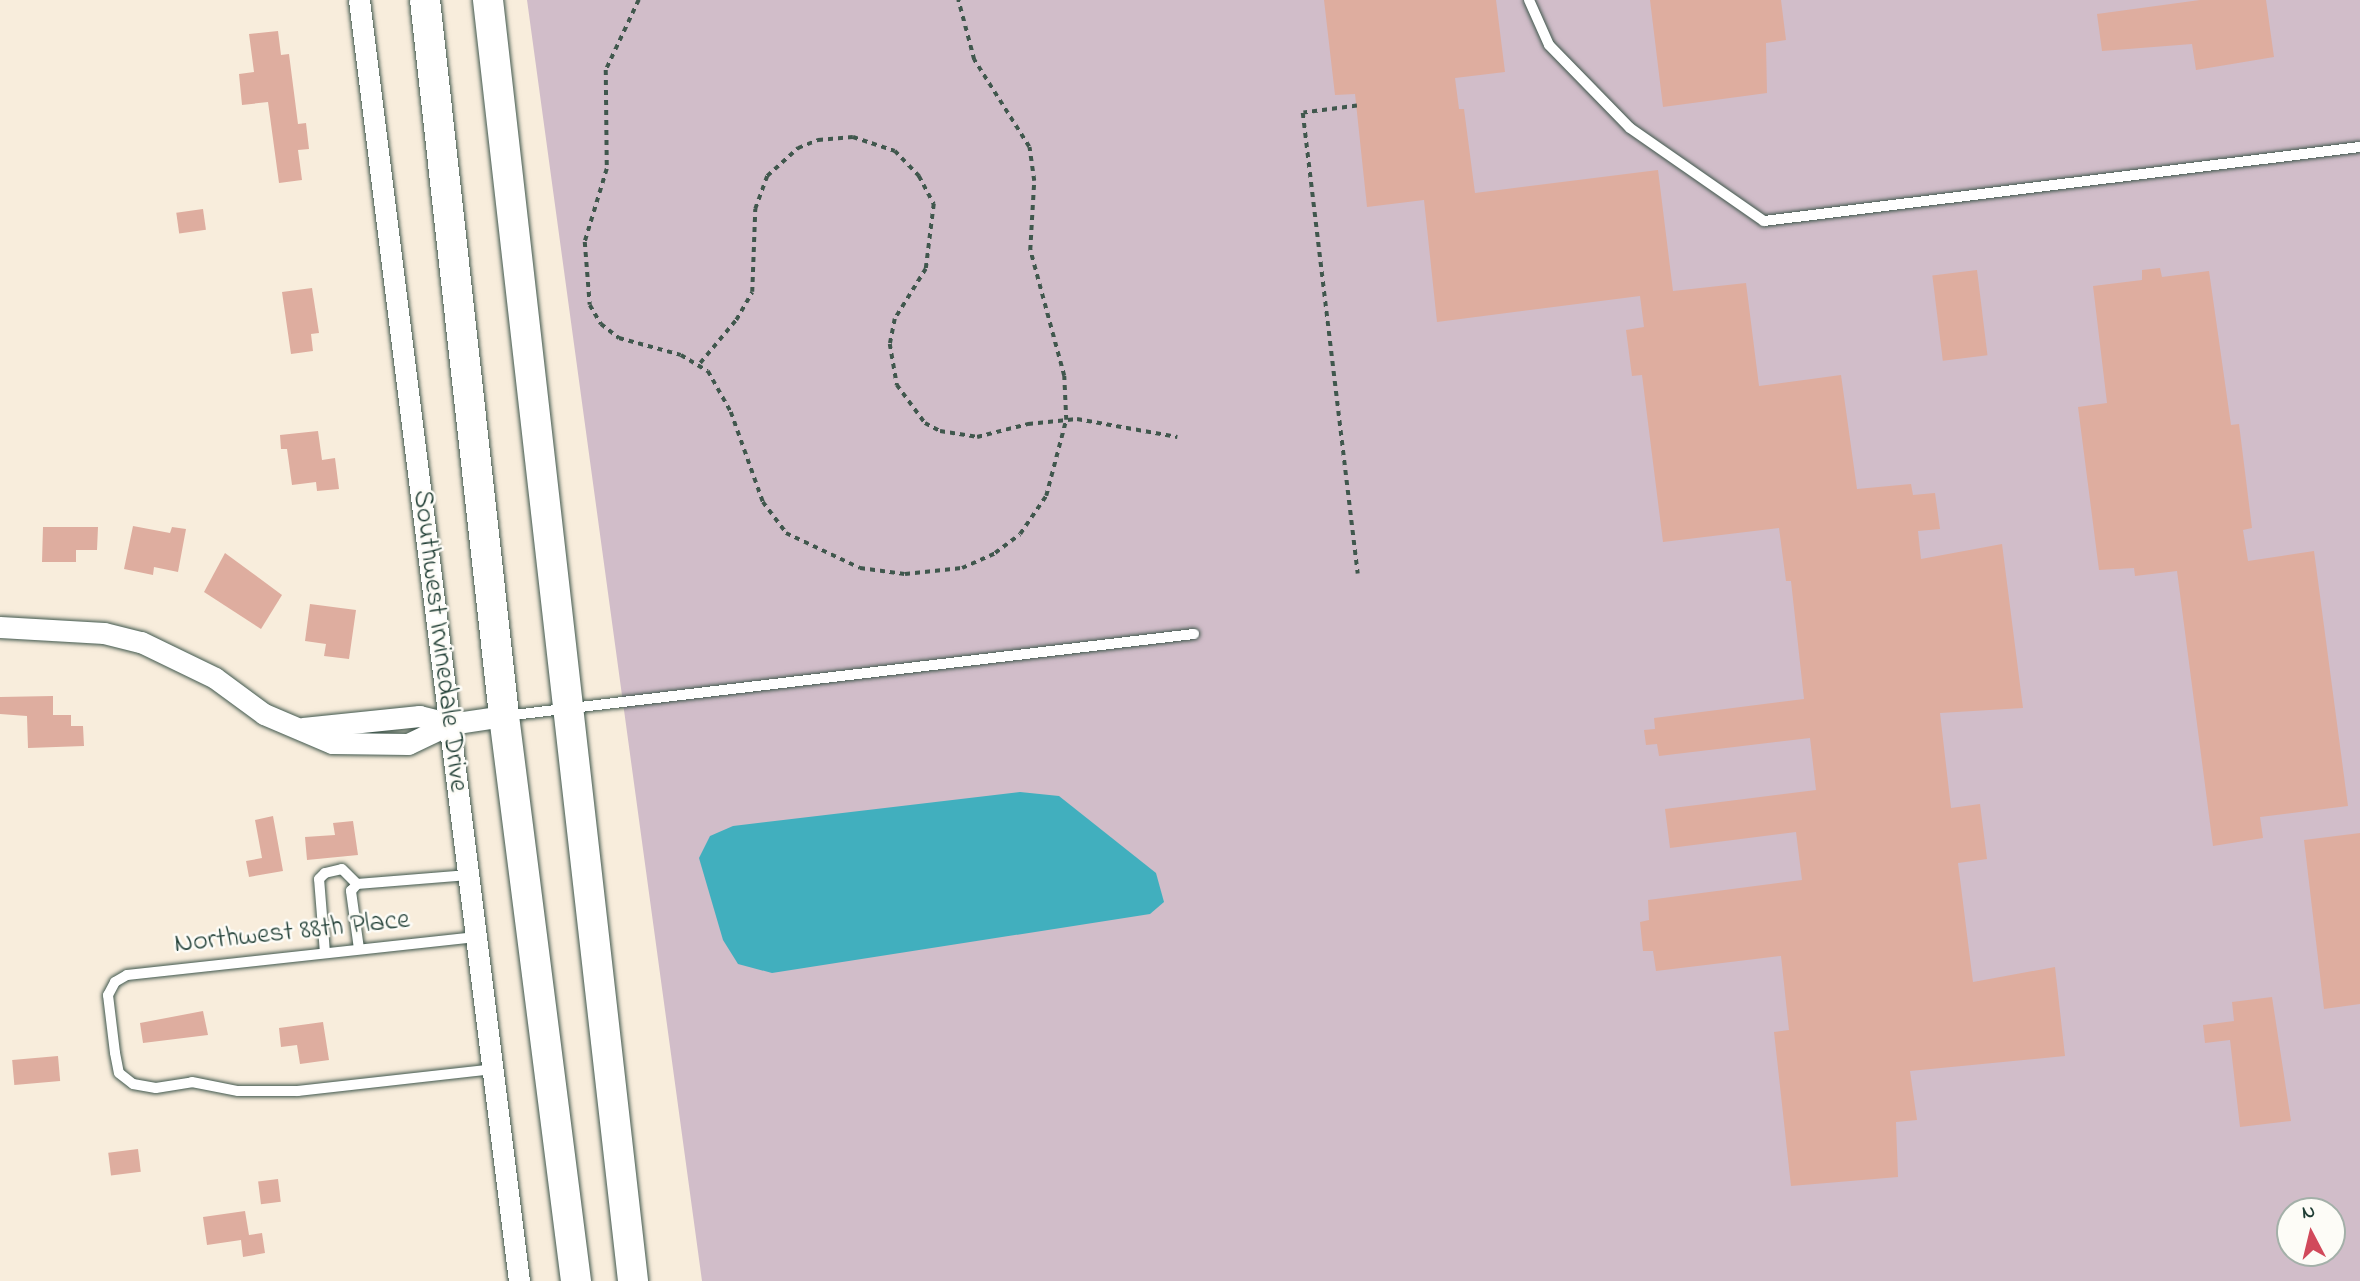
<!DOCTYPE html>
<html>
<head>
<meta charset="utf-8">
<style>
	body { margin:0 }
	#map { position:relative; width:2360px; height:1281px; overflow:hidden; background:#f8eddc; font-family:"Indie Flower",sans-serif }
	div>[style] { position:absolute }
	.industrial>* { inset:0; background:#d1bdc9 }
	.water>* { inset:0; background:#41afbe }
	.building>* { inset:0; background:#dead9f; transform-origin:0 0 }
	.path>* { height:3.5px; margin-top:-1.75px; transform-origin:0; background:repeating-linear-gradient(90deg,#40574d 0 5px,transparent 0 10px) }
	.roads { filter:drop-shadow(0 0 2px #40574d) drop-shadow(0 0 2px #40574d) }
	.service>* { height:10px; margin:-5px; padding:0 5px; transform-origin:5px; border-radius:5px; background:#fff }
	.minor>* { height:21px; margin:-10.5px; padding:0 10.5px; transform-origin:10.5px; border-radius:10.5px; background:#fff }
	.secondary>* { height:30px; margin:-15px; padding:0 15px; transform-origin:15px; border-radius:15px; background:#fff }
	span { translate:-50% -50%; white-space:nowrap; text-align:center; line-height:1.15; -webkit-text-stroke:5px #fdfcf7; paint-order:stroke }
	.street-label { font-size:28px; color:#1f3d34 }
	.north { position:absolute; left:2276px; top:1197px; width:70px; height:70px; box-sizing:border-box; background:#fdfcf7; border:2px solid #a4b0a9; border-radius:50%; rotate:353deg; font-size:19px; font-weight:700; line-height:28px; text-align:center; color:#1f3d34 }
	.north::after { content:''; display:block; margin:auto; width:24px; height:32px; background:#d1495b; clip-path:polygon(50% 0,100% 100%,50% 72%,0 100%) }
</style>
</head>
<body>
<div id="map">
	<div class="industrial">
		<div style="clip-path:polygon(evenodd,527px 0,2360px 0,2360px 1281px,702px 1281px,527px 0,2290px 1211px,2332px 1211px,2332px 1253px,2290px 1253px,2290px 1211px)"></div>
	</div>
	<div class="water">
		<div style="clip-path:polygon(1020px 792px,1059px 796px,1156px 873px,1164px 902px,1150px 914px,772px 973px,738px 964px,723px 940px,699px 858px,710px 836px,733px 826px)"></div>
	</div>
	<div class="building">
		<div style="clip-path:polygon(1324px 0,1496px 0,1505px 72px,1455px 78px,1459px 109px,1464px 109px,1475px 193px,1658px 170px,1673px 291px,1746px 283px,1759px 386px,1841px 375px,1857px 489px,1911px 484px,1913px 495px,1935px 493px,1940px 529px,1918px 531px,1921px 559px,2002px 544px,2023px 708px,1940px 713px,1951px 808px,1980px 804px,1987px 859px,1958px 863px,1973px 982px,2055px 967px,2065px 1056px,1910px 1071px,1917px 1120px,1896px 1122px,1898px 1177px,1791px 1186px,1774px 1032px,1789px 1030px,1781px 956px,1656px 971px,1653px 951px,1643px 951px,1640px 922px,1649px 920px,1648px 900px,1802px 880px,1796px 832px,1670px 848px,1665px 809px,1816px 790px,1810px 738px,1659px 756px,1657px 744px,1646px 745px,1644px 730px,1655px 729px,1654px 718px,1804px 699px,1791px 581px,1786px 581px,1779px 528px,1663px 542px,1642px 375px,1632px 376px,1626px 330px,1644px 327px,1640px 296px,1437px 322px,1424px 200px,1367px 207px,1355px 94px,1335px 95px)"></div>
		<div style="clip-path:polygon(1650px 0,1781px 0,1786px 40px,1766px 43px,1767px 93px,1663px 107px)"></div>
		<div style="clip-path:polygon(2200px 0,2266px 0,2274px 57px,2196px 70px,2192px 44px,2102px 51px,2097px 14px)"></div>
		<div style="clip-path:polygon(278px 31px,281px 55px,289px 54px,298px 124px,306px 123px,309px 149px,298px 150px,302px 180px,279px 183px,268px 102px,242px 105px,239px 74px,254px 72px,249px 34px)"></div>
		<div style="left:203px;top:209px;width:21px;height:27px;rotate:82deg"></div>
		<div style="clip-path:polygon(2160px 268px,2162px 277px,2209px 271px,2231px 425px,2239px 424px,2252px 528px,2243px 530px,2248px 561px,2314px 551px,2348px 806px,2260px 817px,2263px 838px,2213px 846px,2177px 571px,2135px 576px,2134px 568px,2099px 570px,2078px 407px,2107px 403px,2093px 286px,2142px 280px,2142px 270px)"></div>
		<div style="left:1977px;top:270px;width:86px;height:45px;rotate:83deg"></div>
		<div style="clip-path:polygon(312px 288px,319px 333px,311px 334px,313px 351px,291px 354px,282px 292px)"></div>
		<div style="clip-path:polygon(318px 431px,322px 460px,335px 458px,339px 489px,317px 491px,316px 482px,292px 485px,287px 449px,281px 449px,280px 435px)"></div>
		<div style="clip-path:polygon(133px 526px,170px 533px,172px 527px,186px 529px,178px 572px,154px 567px,153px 575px,124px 569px)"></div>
		<div style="clip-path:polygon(43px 527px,98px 527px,97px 550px,76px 550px,76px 562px,42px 562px)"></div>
		<div style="clip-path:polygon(225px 553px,282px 595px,261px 629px,204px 592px)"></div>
		<div style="clip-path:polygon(310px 604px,356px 610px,349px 659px,324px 656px,326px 644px,305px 641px)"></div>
		<div style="clip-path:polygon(53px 696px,53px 715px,71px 715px,71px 726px,83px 726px,84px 746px,28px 748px,27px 716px,0 714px,0 697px)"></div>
		<div style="clip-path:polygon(273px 816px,283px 871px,249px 877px,246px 861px,262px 858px,255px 820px)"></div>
		<div style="clip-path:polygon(353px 821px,358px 855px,307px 860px,305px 837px,335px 835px,333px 823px)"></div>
		<div style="clip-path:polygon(2360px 833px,2360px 1004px,2324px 1009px,2304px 840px)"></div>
		<div style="clip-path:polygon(2272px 997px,2291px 1121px,2240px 1127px,2230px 1040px,2205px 1043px,2203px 1025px,2234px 1021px,2232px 1002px)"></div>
		<div style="clip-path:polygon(203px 1011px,208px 1035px,143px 1043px,140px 1023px)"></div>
		<div style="clip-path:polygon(323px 1022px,329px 1060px,300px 1064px,297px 1045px,281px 1047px,279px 1028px)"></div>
		<div style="left:58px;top:1056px;width:25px;height:46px;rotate:85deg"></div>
		<div style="left:138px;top:1149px;width:23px;height:30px;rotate:83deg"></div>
		<div style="left:278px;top:1179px;width:23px;height:20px;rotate:83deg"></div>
		<div style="clip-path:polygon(245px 1211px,249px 1235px,262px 1233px,265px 1253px,243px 1257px,241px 1240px,207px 1245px,203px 1217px)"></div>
	</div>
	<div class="path">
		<div style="left:639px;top:0;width:77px;rotate:115.2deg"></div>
		<div style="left:606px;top:70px;width:99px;rotate:89.4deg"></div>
		<div style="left:607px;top:169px;width:76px;rotate:106.8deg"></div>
		<div style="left:585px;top:242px;width:63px;rotate:85.5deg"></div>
		<div style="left:590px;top:305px;width:22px;rotate:60deg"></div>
		<div style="left:601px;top:324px;width:23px;rotate:38deg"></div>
		<div style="left:619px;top:338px;width:64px;rotate:15.3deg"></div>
		<div style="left:681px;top:355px;width:31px;rotate:31deg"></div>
		<div style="left:708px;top:371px;width:47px;rotate:60.7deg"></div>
		<div style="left:731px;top:412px;width:96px;rotate:70.4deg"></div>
		<div style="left:763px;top:502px;width:39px;rotate:53deg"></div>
		<div style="left:786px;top:533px;width:82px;rotate:25.3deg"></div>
		<div style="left:860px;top:568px;width:45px;rotate:7.6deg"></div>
		<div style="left:905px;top:574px;width:57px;rotate:-6deg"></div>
		<div style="left:962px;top:568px;width:36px;rotate:-24deg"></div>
		<div style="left:995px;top:553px;width:31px;rotate:-37deg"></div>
		<div style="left:1020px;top:534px;width:46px;rotate:-55.6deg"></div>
		<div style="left:1046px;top:496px;width:79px;rotate:-75.3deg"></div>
		<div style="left:1066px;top:420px;width:44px;rotate:-92.6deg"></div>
		<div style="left:1064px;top:376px;width:131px;rotate:-105.1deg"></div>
		<div style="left:1030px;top:250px;width:69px;rotate:-86.7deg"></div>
		<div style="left:1034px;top:181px;width:34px;rotate:-98deg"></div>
		<div style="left:1029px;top:147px;width:103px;rotate:-122.3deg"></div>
		<div style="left:974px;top:60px;width:62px;rotate:-104.9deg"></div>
		<div style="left:1357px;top:106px;width:54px;rotate:172.6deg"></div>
		<div style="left:1303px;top:113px;width:464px;rotate:83.2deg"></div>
		<div style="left:700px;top:363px;width:56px;rotate:-50.1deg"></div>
		<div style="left:736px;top:320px;width:32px;rotate:-60deg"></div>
		<div style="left:752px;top:292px;width:83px;rotate:-87.9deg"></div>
		<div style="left:755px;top:209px;width:35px;rotate:-70deg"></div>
		<div style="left:767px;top:176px;width:42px;rotate:-42.1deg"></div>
		<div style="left:798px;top:148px;width:22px;rotate:-22deg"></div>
		<div style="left:818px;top:140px;width:35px;rotate:-5deg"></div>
		<div style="left:853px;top:137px;width:44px;rotate:18.4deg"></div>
		<div style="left:895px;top:151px;width:35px;rotate:46deg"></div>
		<div style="left:919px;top:176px;width:32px;rotate:62deg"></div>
		<div style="left:934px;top:204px;width:65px;rotate:97deg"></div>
		<div style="left:926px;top:269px;width:59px;rotate:121.8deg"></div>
		<div style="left:895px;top:319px;width:25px;rotate:101deg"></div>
		<div style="left:890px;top:344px;width:42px;rotate:80.3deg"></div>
		<div style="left:897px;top:385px;width:47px;rotate:53.6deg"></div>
		<div style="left:925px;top:423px;width:17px;rotate:28deg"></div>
		<div style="left:940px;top:431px;width:37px;rotate:9deg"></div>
		<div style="left:977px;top:437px;width:53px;rotate:-14.3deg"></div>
		<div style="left:1028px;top:424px;width:49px;rotate:-5.8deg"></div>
		<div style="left:1077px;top:419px;width:102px;rotate:10.2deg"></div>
	</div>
	<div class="roads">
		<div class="service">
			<div style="left:1529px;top:0;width:49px;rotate:66deg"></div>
			<div style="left:1549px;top:45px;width:116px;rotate:45.7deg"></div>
			<div style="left:1630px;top:128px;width:163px;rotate:34.8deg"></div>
			<div style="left:1764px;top:221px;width:601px;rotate:-7.08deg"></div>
			<div style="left:505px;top:716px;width:694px;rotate:-6.79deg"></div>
			<div style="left:476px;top:937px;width:351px;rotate:173.8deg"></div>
			<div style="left:127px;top:975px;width:14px;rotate:150deg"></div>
			<div style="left:115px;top:982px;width:15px;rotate:118deg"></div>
			<div style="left:108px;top:995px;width:58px;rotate:83.1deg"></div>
			<div style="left:115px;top:1053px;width:20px;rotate:79deg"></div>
			<div style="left:119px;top:1073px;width:18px;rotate:38deg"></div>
			<div style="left:133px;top:1084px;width:23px;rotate:10deg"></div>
			<div style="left:156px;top:1088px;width:36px;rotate:-9deg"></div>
			<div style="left:192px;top:1082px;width:47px;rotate:11.1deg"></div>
			<div style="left:238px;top:1091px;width:60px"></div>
			<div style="left:298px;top:1091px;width:196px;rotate:-6.4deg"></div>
			<div style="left:359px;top:949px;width:59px;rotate:-97.9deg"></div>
			<div style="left:351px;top:891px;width:9px;rotate:-49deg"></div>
			<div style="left:357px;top:884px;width:112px;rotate:-4.6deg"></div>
			<div style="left:325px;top:953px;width:74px;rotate:-94.6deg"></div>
			<div style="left:319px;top:879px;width:8px;rotate:-45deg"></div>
			<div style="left:325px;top:873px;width:17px;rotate:-13deg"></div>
			<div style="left:342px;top:869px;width:21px;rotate:45deg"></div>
		</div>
		<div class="minor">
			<div style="left:359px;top:0;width:1291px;rotate:82.88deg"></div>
			<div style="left:0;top:627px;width:104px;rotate:3.3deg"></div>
			<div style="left:104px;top:633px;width:38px;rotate:14deg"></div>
			<div style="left:141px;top:642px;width:82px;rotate:25.9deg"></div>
			<div style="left:215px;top:678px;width:61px;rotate:36.3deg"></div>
			<div style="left:264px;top:714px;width:74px;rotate:23.1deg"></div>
			<div style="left:332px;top:743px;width:76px;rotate:0.8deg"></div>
			<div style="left:408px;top:744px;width:47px;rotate:-25.5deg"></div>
			<div style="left:450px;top:724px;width:55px;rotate:-8.4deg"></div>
			<div style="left:303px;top:728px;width:117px;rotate:-5.9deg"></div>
			<div style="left:419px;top:716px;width:32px;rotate:14deg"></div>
		</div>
		<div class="secondary">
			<div style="left:425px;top:0;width:720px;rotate:83.7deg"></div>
			<div style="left:504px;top:716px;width:570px;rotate:82.74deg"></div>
			<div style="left:488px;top:0;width:1289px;rotate:83.54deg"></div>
		</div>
	</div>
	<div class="street-label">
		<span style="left:439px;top:641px;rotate:83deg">Southwest Irvinedale Drive</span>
		<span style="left:292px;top:933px;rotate:-6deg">Northwest 88th Place</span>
	</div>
	<div class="north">N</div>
</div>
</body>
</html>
